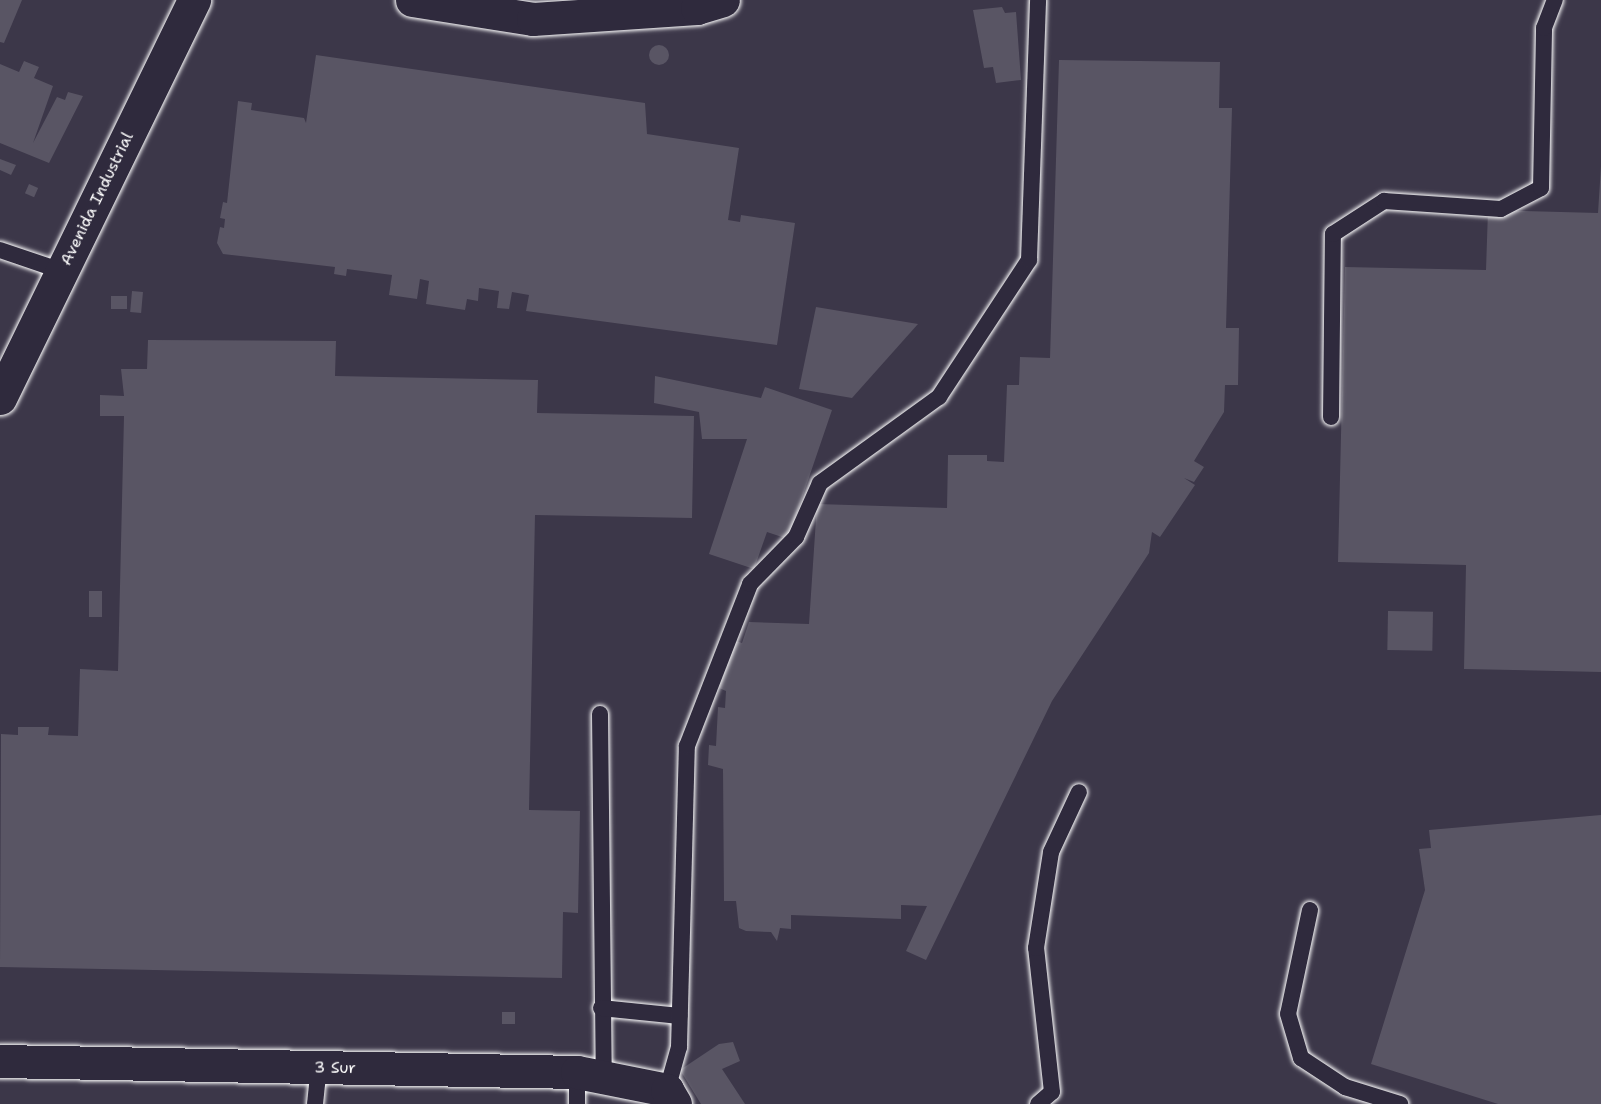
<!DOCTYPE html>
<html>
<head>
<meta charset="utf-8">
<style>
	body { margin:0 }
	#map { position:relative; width:1601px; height:1104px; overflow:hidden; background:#2f2a3d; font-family:"Shantell Sans",sans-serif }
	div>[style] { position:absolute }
	.built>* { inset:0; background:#3c3749; transform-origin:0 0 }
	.building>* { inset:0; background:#595564; transform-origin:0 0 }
	.round { border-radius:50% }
	.roads { filter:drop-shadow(0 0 2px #fff) drop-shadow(0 0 2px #fff) }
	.lane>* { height:16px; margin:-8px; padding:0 8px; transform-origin:8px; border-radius:8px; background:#2f2a3d }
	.street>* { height:33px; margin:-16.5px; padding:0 16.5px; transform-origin:16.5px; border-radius:16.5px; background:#2f2a3d }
	.secondary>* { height:33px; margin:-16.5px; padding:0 16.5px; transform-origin:16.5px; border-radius:16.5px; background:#2f2a3d }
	span { translate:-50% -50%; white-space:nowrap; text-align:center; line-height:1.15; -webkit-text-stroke:6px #2f2a3d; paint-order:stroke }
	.street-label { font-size:16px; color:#fff }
</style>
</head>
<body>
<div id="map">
	<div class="built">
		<div style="left:0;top:0;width:1601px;height:1104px"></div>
	</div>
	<div class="building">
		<div style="clip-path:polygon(0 0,22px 0,4px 43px,0 42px)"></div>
		<div style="clip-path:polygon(1002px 7px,1005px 13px,1016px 12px,1021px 80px,996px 83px,993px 67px,984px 68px,973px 10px)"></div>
		<div class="round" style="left:649px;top:45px;width:20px;height:20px"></div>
		<div style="clip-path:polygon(316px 55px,645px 103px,647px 134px,739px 148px,728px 220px,740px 222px,741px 215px,795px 223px,777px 345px,526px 311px,529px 295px,512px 292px,509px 309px,497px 308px,499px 291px,479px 288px,478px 301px,467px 299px,465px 310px,426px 304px,429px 281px,420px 279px,417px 299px,389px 295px,392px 275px,347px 269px,346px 276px,334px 274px,335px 267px,223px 254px,217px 243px,220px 227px,224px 228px,225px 219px,220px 218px,223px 202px,227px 203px,238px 101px,252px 103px,251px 110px,304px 118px,306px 123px)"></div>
		<div style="clip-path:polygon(1059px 60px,1220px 62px,1219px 108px,1232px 108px,1226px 328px,1239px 328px,1238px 385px,1225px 385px,1224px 412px,1194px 461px,1204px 467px,1194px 482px,1184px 478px,1195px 485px,1160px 537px,1152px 532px,1149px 553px,1052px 701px,926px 960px,906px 951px,927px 906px,901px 905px,901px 919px,791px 915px,791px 929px,780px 928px,777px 941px,771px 932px,746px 931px,739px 928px,736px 901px,724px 901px,723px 769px,708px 765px,709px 745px,716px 746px,718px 707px,725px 708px,726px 691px,719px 688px,736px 641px,742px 643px,749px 622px,809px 624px,817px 504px,947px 508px,948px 455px,987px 455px,987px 461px,1004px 462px,1007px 385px,1019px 385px,1020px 357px,1050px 358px)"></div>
		<div style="clip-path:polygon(24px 61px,39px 67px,34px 78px,53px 86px,33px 143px,57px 97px,65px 100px,68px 92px,83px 96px,49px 163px,0 143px,0 64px,19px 72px)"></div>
		<div style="clip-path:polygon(0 159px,16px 165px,11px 175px,0 170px)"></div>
		<div style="clip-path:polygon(1601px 166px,1601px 672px,1464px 669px,1466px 565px,1338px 562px,1345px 267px,1486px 270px,1488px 210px,1598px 213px)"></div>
		<div style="left:29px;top:184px;width:10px;height:10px;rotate:24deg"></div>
		<div style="left:132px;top:291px;width:11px;height:21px;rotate:5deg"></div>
		<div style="left:111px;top:296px;width:16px;height:13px"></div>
		<div style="clip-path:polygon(816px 307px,918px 324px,852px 398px,799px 389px)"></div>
		<div style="clip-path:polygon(148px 340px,336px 341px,335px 376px,538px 380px,537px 413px,694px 416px,692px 518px,535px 515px,529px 810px,580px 811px,578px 913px,563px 912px,562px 978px,0 967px,1px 734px,18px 735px,18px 727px,49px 727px,48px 735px,78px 736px,80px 669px,118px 671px,124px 416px,100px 416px,100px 395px,124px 396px,121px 369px,147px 369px)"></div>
		<div style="clip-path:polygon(655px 376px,761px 398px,765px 387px,832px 410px,788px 539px,767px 532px,754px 569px,709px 554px,747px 439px,702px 439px,699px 412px,654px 403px)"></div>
		<div style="left:89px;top:591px;width:13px;height:26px"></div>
		<div style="left:1388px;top:611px;width:45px;height:39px;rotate:1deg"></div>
		<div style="clip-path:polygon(1601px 815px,1601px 1104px,1498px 1104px,1371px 1064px,1425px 890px,1419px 849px,1431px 848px,1429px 830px)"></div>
		<div style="left:502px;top:1012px;width:13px;height:12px"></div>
		<div style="clip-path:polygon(733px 1042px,740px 1061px,722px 1069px,745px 1104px,701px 1104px,680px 1070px,719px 1044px)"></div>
	</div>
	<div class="roads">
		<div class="lane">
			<div style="left:0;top:250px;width:65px;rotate:18.7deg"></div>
			<div style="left:1331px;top:417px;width:183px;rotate:-89.4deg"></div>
			<div style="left:1333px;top:234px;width:61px;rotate:-32.9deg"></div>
			<div style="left:1384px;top:201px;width:117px;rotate:3.9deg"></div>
			<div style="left:1501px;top:209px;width:45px;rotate:-27.7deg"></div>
			<div style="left:1541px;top:188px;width:160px;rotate:-88.9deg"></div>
			<div style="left:1544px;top:28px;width:30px;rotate:-69deg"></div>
			<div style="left:600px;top:714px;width:360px;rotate:89.4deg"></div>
			<div style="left:1310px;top:910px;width:106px;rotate:101.9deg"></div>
			<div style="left:1288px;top:1014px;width:46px;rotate:73.5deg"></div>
			<div style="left:1301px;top:1058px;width:53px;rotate:33.4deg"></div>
			<div style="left:1345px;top:1087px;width:58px;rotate:17.2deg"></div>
			<div style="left:601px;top:1008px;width:79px;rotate:5.8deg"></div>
			<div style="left:577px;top:1072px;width:32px;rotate:90deg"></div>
			<div style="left:667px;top:1090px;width:45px;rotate:-74.4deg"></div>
			<div style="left:679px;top:1047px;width:301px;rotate:-88.5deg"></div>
			<div style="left:687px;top:746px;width:174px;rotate:-68.7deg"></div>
			<div style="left:750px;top:584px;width:66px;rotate:-45.6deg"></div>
			<div style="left:796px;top:537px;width:59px;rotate:-66deg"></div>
			<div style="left:820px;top:483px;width:147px;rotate:-35.9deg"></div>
			<div style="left:939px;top:397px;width:164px;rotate:-56.7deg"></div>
			<div style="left:1029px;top:260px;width:260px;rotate:-88deg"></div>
			<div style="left:315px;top:1104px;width:36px;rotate:-84deg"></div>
			<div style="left:1038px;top:1104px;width:18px;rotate:-41deg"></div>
			<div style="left:1052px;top:1092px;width:145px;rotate:-96.3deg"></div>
			<div style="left:1036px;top:948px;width:97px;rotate:-81.1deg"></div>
			<div style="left:1051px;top:852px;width:66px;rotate:-65deg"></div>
		</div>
		<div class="street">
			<div style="left:0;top:1061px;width:577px;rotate:1.09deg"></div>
			<div style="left:577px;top:1072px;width:92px;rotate:11.3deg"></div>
			<div style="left:667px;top:1090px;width:16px;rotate:60deg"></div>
		</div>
		<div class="secondary">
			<div style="left:412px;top:0;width:122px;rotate:8.9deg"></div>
			<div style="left:533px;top:19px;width:164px;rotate:-3.8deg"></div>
			<div style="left:697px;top:8px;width:27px;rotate:-17deg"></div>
			<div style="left:0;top:398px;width:443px;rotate:-64deg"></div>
		</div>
	</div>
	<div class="street-label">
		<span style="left:97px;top:199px;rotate:-64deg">Avenida Industrial</span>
		<span style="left:335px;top:1068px;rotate:1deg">3 Sur</span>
	</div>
</div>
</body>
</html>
